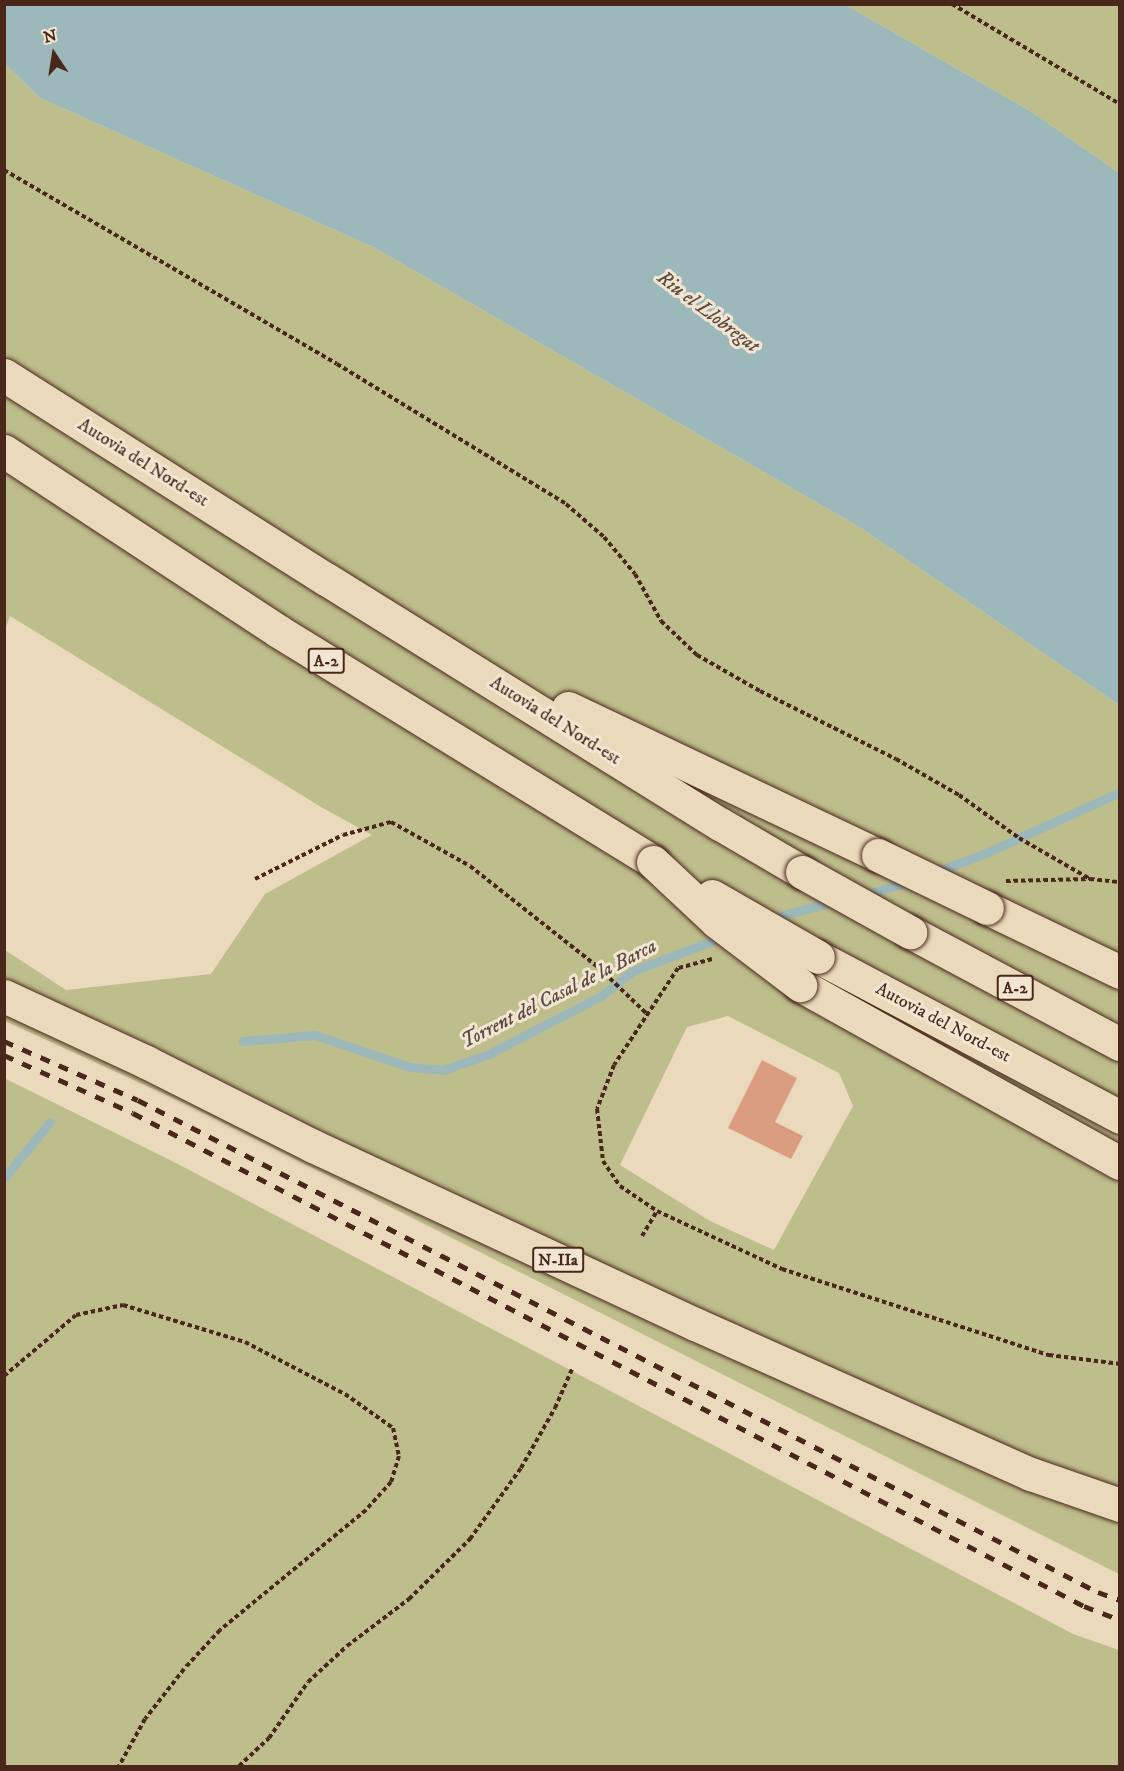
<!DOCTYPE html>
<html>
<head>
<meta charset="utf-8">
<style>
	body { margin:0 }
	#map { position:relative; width:1124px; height:1771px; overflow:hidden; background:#ebd9bc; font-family:"IM FELL DW Pica",serif }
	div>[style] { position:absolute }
	.green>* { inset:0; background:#bebd8c }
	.water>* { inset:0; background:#9cb8bb }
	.stream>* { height:9px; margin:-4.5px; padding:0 4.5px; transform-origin:4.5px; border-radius:4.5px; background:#9cb8bb }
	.building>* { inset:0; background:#da9d81 }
	.path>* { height:4px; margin-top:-2px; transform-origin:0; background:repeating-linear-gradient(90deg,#49281b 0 4.5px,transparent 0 7.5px) }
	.roads { filter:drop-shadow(0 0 2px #49281b) drop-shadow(0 0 2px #49281b) }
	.primary>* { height:33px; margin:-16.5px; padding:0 16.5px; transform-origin:16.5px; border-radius:16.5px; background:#ebd9bc }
	.motorway>* { height:33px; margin:-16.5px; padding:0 16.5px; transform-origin:16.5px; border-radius:16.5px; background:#ebd9bc }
	.rail>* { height:4.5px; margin-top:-2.25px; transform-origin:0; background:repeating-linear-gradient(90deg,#49281b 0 10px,transparent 0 20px) }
	.bridges { filter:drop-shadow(0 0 2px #49281b) drop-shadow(0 0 2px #49281b) }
	.motorway-bridge>* { height:33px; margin:-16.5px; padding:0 16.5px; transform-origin:16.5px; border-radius:16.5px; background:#ebd9bc }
	span { translate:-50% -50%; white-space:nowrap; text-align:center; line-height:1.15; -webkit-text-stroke:6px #f2e6d3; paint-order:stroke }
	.shield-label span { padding:2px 4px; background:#f2e6d3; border:2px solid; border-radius:4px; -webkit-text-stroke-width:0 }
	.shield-label { font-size:16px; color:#49281b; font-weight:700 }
	.street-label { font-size:18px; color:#49281b }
	.water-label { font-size:20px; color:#5e4c43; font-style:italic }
	.frame { position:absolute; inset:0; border:6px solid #49281b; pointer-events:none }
	.north { position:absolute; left:24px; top:24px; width:60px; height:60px; -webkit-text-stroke:4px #f2e6d3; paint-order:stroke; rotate:348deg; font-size:16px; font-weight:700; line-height:24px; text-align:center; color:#49281b }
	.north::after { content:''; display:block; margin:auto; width:21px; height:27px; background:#49281b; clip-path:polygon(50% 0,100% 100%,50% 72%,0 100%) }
</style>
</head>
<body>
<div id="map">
	<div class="green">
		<div style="clip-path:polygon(846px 5px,1119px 5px,1119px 173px,1032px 112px)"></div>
		<div style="clip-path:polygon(evenodd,5px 64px,40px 98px,375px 248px,861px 528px,1119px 705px,1119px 1574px,188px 1105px,5px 1021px,5px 950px,66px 990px,211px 974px,265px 894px,372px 835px,321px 807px,10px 616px,5px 630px,5px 64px,728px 1016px,839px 1073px,853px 1106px,774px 1250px,710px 1221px,620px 1165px,687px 1027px,728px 1016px)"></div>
		<div style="clip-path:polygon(4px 1078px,174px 1162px,1073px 1634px,1119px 1650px,1119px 1766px,5px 1766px)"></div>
	</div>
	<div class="water">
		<div style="clip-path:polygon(4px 5px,846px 5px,1032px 112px,1119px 173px,1119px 705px,861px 528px,375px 248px,40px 98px,5px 64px)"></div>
	</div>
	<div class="stream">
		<div style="left:933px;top:873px;width:57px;rotate:-20.7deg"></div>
		<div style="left:986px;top:853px;width:147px;rotate:-24.5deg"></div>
		<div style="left:861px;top:896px;width:52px;rotate:-16.7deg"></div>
		<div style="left:768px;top:919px;width:70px;rotate:-14.8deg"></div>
		<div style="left:243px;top:1041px;width:72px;rotate:-4.8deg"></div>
		<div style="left:315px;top:1035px;width:100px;rotate:18.6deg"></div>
		<div style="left:410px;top:1067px;width:33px;rotate:5deg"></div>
		<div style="left:443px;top:1070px;width:49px;rotate:-19.2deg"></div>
		<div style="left:489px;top:1054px;width:126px;rotate:-27.4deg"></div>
		<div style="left:601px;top:996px;width:41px;rotate:-38deg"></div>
		<div style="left:633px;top:971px;width:98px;rotate:-20.8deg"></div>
		<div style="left:4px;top:1178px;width:72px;rotate:-50.6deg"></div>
	</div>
	<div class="building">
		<div style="clip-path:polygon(762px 1060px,797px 1078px,775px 1122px,803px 1136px,791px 1159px,728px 1128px)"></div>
	</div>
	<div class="path">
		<div style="left:952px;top:4px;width:196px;rotate:30.8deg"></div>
		<div style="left:4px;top:170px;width:385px;rotate:30.2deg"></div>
		<div style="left:337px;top:364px;width:268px;rotate:31.4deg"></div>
		<div style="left:566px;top:504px;width:50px;rotate:41deg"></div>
		<div style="left:604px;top:537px;width:48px;rotate:50deg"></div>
		<div style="left:635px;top:574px;width:54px;rotate:61deg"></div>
		<div style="left:661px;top:621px;width:50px;rotate:43.4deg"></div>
		<div style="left:697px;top:655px;width:73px;rotate:29.7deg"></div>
		<div style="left:760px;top:691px;width:152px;rotate:26.6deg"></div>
		<div style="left:896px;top:759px;width:73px;rotate:29.7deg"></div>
		<div style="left:959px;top:795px;width:74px;rotate:35.6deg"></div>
		<div style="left:1019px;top:838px;width:82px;rotate:30deg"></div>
		<div style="left:255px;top:879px;width:98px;rotate:-26.6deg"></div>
		<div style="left:343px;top:835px;width:50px;rotate:-15.2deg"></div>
		<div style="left:391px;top:822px;width:90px;rotate:29.1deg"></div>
		<div style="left:470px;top:866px;width:164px;rotate:38.3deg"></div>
		<div style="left:599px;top:968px;width:66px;rotate:43.8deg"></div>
		<div style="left:1006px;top:881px;width:84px;rotate:-1.4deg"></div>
		<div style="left:1090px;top:879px;width:30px;rotate:6deg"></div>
		<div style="left:712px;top:959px;width:35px;rotate:165deg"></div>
		<div style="left:678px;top:968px;width:116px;rotate:123.4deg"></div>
		<div style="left:614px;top:1065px;width:47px;rotate:111.1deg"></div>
		<div style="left:597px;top:1109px;width:52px;rotate:83.4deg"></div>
		<div style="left:603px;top:1161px;width:30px;rotate:56deg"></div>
		<div style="left:620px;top:1186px;width:45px;rotate:34deg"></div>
		<div style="left:657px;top:1211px;width:138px;rotate:24.9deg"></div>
		<div style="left:782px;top:1269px;width:281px;rotate:17.9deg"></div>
		<div style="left:1049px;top:1355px;width:72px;rotate:7.2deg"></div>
		<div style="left:642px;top:1236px;width:29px;rotate:-59deg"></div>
		<div style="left:4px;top:1376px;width:94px;rotate:-40.3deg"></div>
		<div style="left:76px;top:1315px;width:48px;rotate:-12deg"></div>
		<div style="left:123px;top:1305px;width:127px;rotate:16.9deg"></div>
		<div style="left:245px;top:1342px;width:113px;rotate:27.5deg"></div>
		<div style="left:345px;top:1394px;width:59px;rotate:35.3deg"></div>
		<div style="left:393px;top:1428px;width:29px;rotate:78deg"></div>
		<div style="left:399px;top:1456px;width:27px;rotate:107deg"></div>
		<div style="left:391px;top:1482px;width:38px;rotate:132deg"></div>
		<div style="left:366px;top:1510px;width:189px;rotate:140.6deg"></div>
		<div style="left:220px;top:1630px;width:53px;rotate:132.7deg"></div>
		<div style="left:184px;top:1669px;width:63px;rotate:128deg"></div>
		<div style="left:145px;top:1719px;width:54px;rotate:119deg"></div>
		<div style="left:239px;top:1766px;width:41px;rotate:-43deg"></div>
		<div style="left:269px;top:1738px;width:68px;rotate:-55.1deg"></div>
		<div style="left:308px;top:1682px;width:53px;rotate:-42.7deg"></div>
		<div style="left:347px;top:1646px;width:78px;rotate:-37.2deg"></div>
		<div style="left:409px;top:1599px;width:86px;rotate:-44.5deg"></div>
		<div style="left:470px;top:1539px;width:87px;rotate:-54.3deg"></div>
		<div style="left:521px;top:1468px;width:69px;rotate:-60.5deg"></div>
		<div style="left:555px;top:1408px;width:43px;rotate:-66.4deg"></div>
	</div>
	<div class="roads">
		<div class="primary">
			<div style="left:4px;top:996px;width:157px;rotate:24.9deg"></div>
			<div style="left:146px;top:1062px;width:187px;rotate:26.7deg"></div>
			<div style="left:313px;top:1146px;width:421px;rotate:25deg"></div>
			<div style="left:695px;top:1324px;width:368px;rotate:24.1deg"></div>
			<div style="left:1031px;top:1474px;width:94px;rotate:19.2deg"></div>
		</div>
		<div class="motorway">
			<div style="left:4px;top:375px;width:381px;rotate:32.4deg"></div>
			<div style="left:326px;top:579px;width:464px;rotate:31.9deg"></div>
			<div style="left:720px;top:824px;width:95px;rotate:30.3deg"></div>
			<div style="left:4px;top:451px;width:328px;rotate:33.3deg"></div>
			<div style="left:278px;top:631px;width:440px;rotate:31.6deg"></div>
			<div style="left:568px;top:708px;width:343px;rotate:25.4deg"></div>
			<div style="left:987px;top:908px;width:148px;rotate:25.7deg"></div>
			<div style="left:910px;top:932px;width:238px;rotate:28.1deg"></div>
			<div style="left:818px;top:957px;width:342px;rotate:27.9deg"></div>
			<div style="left:800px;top:985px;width:366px;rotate:29.1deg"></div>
		</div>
	</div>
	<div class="rail">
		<div style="left:4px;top:1041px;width:146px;rotate:23.8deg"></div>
		<div style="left:138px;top:1100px;width:1079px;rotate:27.14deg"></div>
		<div style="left:1098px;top:1592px;width:23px;rotate:20deg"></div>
		<div style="left:4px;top:1055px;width:141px;rotate:24.2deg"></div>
		<div style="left:133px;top:1113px;width:1071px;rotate:27.4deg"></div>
		<div style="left:1084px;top:1606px;width:39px;rotate:21deg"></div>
	</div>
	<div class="bridges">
		<div class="motorway-bridge">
			<div style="left:878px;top:855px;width:121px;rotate:25.9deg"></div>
			<div style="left:653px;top:862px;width:86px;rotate:43.1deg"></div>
			<div style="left:716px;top:921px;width:106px;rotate:37.3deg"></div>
			<div style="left:802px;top:872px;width:124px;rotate:29.1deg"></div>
			<div style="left:712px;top:896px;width:122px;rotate:29.9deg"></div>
		</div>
	</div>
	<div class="shield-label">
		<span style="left:326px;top:661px">A-2</span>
		<span style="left:1015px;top:988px">A-2</span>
		<span style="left:558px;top:1260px">N-IIa</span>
	</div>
	<div class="street-label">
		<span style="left:143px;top:463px;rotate:32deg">Autovia del Nord-est</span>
		<span style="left:555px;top:721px;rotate:32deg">Autovia del Nord-est</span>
		<span style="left:943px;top:1023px;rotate:28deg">Autovia del Nord-est</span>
	</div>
	<div class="water-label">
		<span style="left:708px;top:312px;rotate:37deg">Riu el Llobregat</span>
		<span style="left:559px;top:994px;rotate:-27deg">Torrent del Casal de la Barca</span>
	</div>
	<div class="frame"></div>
	<div class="north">N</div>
</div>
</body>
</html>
